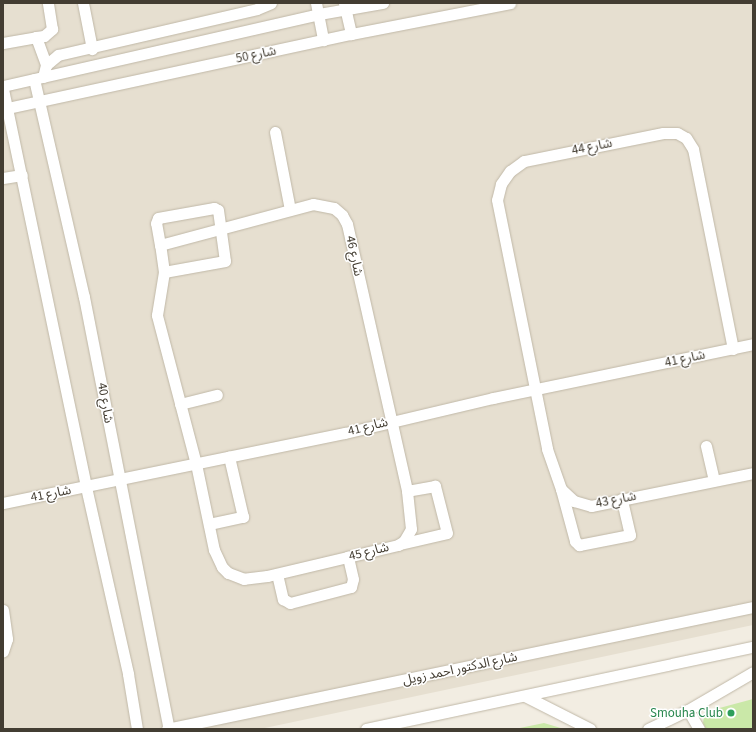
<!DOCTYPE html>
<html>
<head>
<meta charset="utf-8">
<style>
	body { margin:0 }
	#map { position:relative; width:756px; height:732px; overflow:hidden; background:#f2ede2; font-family:"Source Sans 3","Noto Sans Arabic",sans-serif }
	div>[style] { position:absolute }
	.residential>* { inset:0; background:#e6dfd0 }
	.green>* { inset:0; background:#cae8a8 }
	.roads { filter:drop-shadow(0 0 1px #c0b8a7) drop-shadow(0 0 1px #c0b8a7) }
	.minor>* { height:11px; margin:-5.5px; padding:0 5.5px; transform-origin:5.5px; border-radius:5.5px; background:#fff }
	.dots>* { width:11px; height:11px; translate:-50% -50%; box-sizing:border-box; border:2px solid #fff; border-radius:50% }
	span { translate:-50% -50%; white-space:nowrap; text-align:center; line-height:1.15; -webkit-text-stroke:3px #fff; paint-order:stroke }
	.street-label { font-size:13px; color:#433d32 }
	.leisure-label { font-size:13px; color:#27864d }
	.right { translate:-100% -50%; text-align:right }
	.frame { position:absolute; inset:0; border:4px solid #433d32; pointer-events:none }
</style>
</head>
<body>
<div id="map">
	<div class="residential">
		<div style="clip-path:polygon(3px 3px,753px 3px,753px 625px,260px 729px,3px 729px)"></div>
	</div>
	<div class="green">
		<div style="clip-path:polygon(753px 699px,753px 729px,706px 729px,703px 723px,704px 716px,712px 710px)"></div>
		<div style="clip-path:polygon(544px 723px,564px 729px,515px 729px)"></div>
	</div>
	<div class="roads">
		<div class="minor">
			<div style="left:83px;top:3px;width:47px;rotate:78.9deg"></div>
			<div style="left:316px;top:3px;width:38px;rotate:79deg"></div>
			<div style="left:344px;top:3px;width:32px;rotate:77deg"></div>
			<div style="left:36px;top:37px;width:8px;rotate:-7deg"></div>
			<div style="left:44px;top:36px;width:11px;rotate:-41deg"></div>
			<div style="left:52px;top:29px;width:26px;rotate:-99deg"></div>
			<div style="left:3px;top:43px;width:34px;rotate:-10deg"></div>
			<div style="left:36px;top:37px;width:30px;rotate:70deg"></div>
			<div style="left:43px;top:77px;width:12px;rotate:-76deg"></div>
			<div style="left:46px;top:65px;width:16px;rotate:-40deg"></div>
			<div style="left:58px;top:55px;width:204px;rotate:-13deg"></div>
			<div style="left:257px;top:9px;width:15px;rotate:-23deg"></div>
			<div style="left:34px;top:79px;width:224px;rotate:77.1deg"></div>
			<div style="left:84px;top:297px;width:440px;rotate:78.9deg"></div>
			<div style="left:3px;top:86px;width:324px;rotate:-12.8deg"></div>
			<div style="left:319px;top:14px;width:65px;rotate:-9.8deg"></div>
			<div style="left:3px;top:89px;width:407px;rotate:78.2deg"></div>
			<div style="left:86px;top:487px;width:192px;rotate:77.3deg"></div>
			<div style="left:128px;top:674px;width:56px;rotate:80.7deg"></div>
			<div style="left:3px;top:109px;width:356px;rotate:-12.2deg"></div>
			<div style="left:351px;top:34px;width:162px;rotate:-11deg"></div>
			<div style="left:275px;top:132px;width:79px;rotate:79.1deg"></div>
			<div style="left:3px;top:178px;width:19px;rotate:-9deg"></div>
			<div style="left:313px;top:204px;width:21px;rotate:11deg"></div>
			<div style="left:334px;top:208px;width:11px;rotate:41deg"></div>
			<div style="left:342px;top:215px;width:10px;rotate:61deg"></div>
			<div style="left:347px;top:224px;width:274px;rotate:77.3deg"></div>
			<div style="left:407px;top:491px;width:38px;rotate:84deg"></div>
			<div style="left:411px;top:529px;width:14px;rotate:120deg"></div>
			<div style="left:404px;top:541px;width:7px;rotate:146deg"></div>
			<div style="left:398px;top:545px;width:135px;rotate:166.7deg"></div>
			<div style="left:267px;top:576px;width:23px;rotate:173deg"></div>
			<div style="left:244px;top:579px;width:17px;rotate:-159deg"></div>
			<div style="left:228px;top:573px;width:8px;rotate:-135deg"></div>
			<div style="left:222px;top:567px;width:19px;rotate:-115deg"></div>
			<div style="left:214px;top:550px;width:88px;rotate:-101.8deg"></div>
			<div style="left:196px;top:464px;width:154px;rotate:-104.7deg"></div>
			<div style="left:157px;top:315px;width:44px;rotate:-80.8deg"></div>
			<div style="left:164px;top:272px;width:27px;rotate:-98deg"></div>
			<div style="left:160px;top:245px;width:158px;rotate:-15deg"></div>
			<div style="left:160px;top:245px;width:22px;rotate:-100deg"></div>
			<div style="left:156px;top:223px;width:5px;rotate:-68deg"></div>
			<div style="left:158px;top:218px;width:57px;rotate:-10.1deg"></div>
			<div style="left:214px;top:208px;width:4px;rotate:27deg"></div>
			<div style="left:218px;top:210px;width:51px;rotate:82.2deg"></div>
			<div style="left:225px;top:261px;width:62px;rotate:169.8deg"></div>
			<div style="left:733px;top:349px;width:204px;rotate:-101.3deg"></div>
			<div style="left:693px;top:149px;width:13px;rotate:-122deg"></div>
			<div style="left:686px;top:138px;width:10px;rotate:-151deg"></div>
			<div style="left:677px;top:133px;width:14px;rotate:180deg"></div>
			<div style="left:663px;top:133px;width:142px;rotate:168.6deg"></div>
			<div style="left:524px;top:161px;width:17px;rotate:144deg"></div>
			<div style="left:510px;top:171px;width:16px;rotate:125deg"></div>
			<div style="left:501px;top:184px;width:16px;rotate:104deg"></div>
			<div style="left:497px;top:200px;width:254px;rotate:78.6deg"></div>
			<div style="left:547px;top:449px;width:42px;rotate:70.7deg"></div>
			<div style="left:561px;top:489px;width:18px;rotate:43deg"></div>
			<div style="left:574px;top:501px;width:18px;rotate:16deg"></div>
			<div style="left:591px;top:506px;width:165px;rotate:-11.5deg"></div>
			<div style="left:180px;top:404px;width:38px;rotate:-14deg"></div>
			<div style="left:706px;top:446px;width:35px;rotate:77deg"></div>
			<div style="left:561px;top:489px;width:54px;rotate:74.9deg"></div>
			<div style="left:575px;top:541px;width:6px;rotate:45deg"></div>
			<div style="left:579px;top:545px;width:52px;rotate:-11.1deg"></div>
			<div style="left:630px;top:535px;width:37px;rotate:-103deg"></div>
			<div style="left:3px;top:503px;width:349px;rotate:-11.6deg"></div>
			<div style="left:345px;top:433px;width:152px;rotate:-13.3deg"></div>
			<div style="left:493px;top:398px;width:266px;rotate:-11.7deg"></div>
			<div style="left:209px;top:524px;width:35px;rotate:-12deg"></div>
			<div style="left:243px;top:517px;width:62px;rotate:-103.1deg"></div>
			<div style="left:400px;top:544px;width:48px;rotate:-13.2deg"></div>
			<div style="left:447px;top:533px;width:49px;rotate:-104.3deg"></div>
			<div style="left:435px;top:486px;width:28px;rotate:170deg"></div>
			<div style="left:277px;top:574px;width:26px;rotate:77deg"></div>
			<div style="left:283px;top:599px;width:8px;rotate:30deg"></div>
			<div style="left:290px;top:603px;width:63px;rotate:-14.7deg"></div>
			<div style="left:351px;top:587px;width:8px;rotate:-76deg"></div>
			<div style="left:353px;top:579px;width:23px;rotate:-103deg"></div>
			<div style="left:3px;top:610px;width:29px;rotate:82deg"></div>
			<div style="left:7px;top:639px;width:13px;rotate:108deg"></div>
			<div style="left:525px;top:696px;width:73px;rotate:26.9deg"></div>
			<div style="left:688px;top:710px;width:22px;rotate:60deg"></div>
			<div style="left:167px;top:729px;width:599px;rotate:-11.76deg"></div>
			<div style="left:366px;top:729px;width:396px;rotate:-12deg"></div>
			<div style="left:648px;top:729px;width:44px;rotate:-25.4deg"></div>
			<div style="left:688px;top:710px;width:75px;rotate:-30.3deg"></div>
		</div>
	</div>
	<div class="dots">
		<div style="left:731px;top:713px;background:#2e9e5b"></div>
	</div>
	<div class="street-label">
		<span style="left:256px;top:55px;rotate:-12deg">شارع 50</span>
		<span style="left:592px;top:147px;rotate:-11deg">شارع 44</span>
		<span style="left:354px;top:256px;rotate:78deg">شارع 46</span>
		<span style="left:685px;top:359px;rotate:-12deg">شارع 41</span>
		<span style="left:105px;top:403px;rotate:80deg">شارع 40</span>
		<span style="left:368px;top:427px;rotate:-14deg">شارع 41</span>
		<span style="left:51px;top:494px;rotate:-11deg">شارع 41</span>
		<span style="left:616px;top:500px;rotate:-11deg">شارع 43</span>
		<span style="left:369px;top:552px;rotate:-14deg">شارع 45</span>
		<span style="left:460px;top:669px;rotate:-12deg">شارع الدكتور احمد زويل</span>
	</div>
	<div class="leisure-label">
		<span class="right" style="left:723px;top:713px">Smouha Club</span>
	</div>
	<div class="frame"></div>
</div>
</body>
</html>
